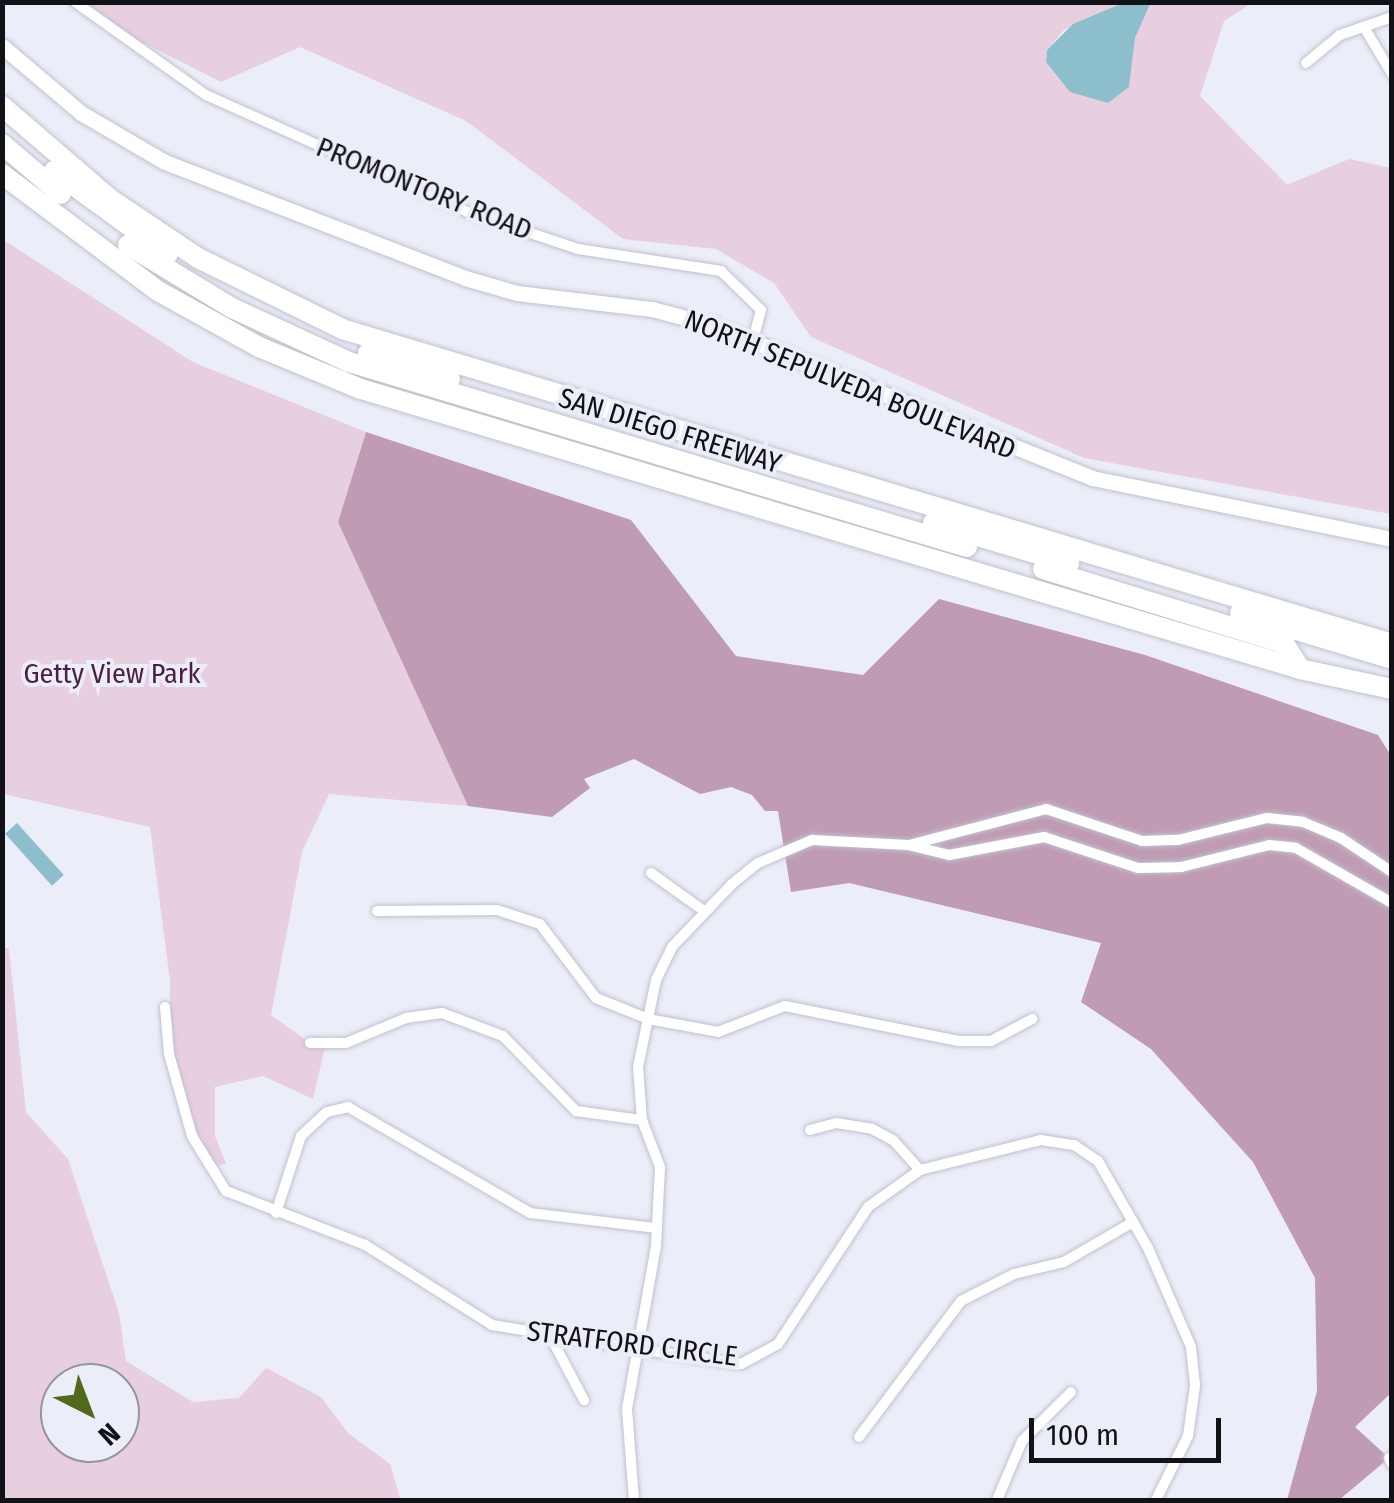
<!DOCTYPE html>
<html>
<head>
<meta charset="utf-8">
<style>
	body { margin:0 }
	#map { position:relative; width:1394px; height:1503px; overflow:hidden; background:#ebedf9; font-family:"Fira Sans Condensed",sans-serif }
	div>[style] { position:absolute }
	.green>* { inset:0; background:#e8cfe0 }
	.forest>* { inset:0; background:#c09bb4 }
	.water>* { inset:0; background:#8dbecb; transform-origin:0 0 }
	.roads { filter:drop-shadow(0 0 2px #c0c2ce) drop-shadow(0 0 2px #c0c2ce) }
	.minor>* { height:10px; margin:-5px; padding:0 5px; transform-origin:5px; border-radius:5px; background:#fff }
	.secondary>* { height:15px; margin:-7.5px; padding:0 7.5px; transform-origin:7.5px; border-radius:7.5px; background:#fff }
	.motorway>* { height:20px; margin:-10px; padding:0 10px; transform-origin:10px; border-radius:10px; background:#fff }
	span { translate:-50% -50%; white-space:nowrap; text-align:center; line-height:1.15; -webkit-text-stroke:8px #ebedf9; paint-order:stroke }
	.street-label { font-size:28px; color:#111216 }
	.park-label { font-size:28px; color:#4c1e40 }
	.frame { position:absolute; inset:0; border:5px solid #111216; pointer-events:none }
	.north { position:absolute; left:40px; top:1363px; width:100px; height:100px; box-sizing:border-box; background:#ebedf9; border:2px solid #94959e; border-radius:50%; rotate:138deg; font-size:28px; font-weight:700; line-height:40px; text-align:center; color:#111216 }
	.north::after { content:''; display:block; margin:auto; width:35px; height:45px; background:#50691a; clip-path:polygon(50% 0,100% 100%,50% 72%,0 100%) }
	.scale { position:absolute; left:1029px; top:1418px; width:192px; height:45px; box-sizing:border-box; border:5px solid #111216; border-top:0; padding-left:12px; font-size:30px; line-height:35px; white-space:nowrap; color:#111216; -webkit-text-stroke:8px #ebedf9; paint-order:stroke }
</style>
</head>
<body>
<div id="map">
	<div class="green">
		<div style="clip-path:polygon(64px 3px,1123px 3px,1064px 30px,1047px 50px,1046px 63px,1129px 87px,1135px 38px,1150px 3px,1252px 3px,1224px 21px,1200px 96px,1287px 185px,1349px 159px,1391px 168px,1391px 514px,1084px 458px,811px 337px,774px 283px,716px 249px,623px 239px,466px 121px,300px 47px,221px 82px)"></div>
		<div style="clip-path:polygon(2px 239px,193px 362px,366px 432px,338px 522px,359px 542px,352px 552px,468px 806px,329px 794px,302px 852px,271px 1015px,310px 1043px,326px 1043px,313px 1099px,263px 1076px,215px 1087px,215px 1136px,226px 1164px,207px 1167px,169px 1054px,170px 981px,150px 827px,3px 794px)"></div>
		<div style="clip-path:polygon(evenodd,3px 947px,9px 949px,26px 1112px,68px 1159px,119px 1313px,126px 1361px,193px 1402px,239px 1398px,266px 1368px,321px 1397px,348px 1433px,390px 1464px,400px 1498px,414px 1500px,3px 1500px,3px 947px,60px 1383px,120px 1383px,120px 1443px,60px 1443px,60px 1383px)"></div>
	</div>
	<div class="forest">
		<div style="clip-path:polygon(366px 432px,631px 520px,736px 656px,863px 675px,939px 599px,1145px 655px,1378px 735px,1392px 757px,1392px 1392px,1355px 1427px,1389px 1458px,1339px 1500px,1287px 1500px,1317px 1391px,1315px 1278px,1253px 1162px,1151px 1049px,1081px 1002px,1101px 943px,849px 883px,791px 892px,778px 811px,765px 811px,752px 795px,731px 787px,700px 794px,634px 759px,584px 779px,590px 788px,552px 817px,468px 806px,338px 522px)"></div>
	</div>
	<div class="water">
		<div style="clip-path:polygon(1123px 3px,1150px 4px,1135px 38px,1129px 87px,1108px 103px,1070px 92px,1046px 62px,1047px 50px,1073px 24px)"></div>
		<div style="left:17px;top:823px;width:70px;height:16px;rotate:48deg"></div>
	</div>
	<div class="roads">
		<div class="minor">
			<div style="left:75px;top:2px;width:161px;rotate:35.4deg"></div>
			<div style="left:206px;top:95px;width:287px;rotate:24.1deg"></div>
			<div style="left:468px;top:212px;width:116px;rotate:18.6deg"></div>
			<div style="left:578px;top:249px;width:145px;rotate:8.7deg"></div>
			<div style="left:721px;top:271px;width:56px;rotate:44.3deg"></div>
			<div style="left:761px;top:310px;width:31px;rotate:105deg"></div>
			<div style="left:1364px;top:27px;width:55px;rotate:59.2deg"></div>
			<div style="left:1306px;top:63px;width:44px;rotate:-39.5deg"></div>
			<div style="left:1340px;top:35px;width:55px;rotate:-19.1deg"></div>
			<div style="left:909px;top:845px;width:142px;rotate:-14.7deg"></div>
			<div style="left:1046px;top:809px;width:101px;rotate:18.4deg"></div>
			<div style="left:1142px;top:841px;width:36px;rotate:-2deg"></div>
			<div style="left:1178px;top:840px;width:92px;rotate:-13.9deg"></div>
			<div style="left:1267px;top:818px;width:36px;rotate:6deg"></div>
			<div style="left:1303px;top:822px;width:41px;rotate:22.8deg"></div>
			<div style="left:1341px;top:838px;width:61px;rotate:33.7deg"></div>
			<div style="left:651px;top:873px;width:65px;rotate:35.6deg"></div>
			<div style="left:377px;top:911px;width:120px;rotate:-0.5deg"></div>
			<div style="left:497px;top:910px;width:45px;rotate:18deg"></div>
			<div style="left:540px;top:924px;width:93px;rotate:52.9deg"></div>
			<div style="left:596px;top:998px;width:56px;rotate:22deg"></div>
			<div style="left:648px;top:1019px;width:71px;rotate:10.5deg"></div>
			<div style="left:718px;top:1032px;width:72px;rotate:-21.2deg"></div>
			<div style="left:785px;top:1006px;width:177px;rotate:11.4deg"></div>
			<div style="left:959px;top:1041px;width:32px"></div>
			<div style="left:991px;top:1041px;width:47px;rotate:-28.2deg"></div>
			<div style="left:165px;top:1007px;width:47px;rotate:85.1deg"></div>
			<div style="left:169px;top:1054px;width:85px;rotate:74.3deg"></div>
			<div style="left:192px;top:1136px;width:65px;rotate:58.3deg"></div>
			<div style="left:226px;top:1191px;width:149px;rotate:21.2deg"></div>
			<div style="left:365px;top:1245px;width:150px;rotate:32.2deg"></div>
			<div style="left:492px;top:1325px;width:148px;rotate:9.3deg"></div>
			<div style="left:638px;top:1349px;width:104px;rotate:8.3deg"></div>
			<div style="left:741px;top:1364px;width:42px;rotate:-28.4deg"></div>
			<div style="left:778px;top:1344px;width:164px;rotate:-56.7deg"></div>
			<div style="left:868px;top:1207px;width:64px;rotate:-35.4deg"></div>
			<div style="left:920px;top:1170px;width:125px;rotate:-13.9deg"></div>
			<div style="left:1041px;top:1140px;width:33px;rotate:9deg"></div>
			<div style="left:1074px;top:1145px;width:29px;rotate:34deg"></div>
			<div style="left:1098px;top:1161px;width:100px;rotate:60.1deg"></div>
			<div style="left:1148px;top:1248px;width:108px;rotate:66.5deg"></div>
			<div style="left:1191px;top:1347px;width:39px;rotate:84deg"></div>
			<div style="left:1195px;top:1386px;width:50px;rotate:98deg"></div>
			<div style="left:1188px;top:1436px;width:72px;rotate:116.6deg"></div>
			<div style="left:310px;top:1043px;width:36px"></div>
			<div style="left:346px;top:1043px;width:65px;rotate:-22.6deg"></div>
			<div style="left:406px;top:1018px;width:36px;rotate:-8deg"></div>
			<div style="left:442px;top:1013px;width:65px;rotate:20.7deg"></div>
			<div style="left:503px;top:1036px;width:105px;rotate:45.8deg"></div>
			<div style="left:576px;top:1111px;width:67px;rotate:7.8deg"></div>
			<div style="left:810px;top:1130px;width:27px;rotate:-15deg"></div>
			<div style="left:836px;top:1123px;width:36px;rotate:9deg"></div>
			<div style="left:872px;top:1129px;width:24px;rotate:28deg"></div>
			<div style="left:893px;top:1140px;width:40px;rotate:48deg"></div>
			<div style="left:276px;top:1213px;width:81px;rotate:-72deg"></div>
			<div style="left:301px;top:1136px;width:35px;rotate:-43deg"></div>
			<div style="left:327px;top:1112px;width:22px;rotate:-13deg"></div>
			<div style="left:348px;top:1107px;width:211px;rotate:30.2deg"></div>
			<div style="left:530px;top:1213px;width:127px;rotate:6.8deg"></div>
			<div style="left:549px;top:1334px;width:75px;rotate:62.1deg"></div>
			<div style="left:859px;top:1437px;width:170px;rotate:-53.1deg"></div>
			<div style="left:961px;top:1301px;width:59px;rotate:-27deg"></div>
			<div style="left:1014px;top:1274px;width:51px;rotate:-13.5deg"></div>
			<div style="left:1064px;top:1262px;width:80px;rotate:-30.1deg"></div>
			<div style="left:1389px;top:1458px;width:7px;rotate:63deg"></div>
			<div style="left:634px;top:1500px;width:91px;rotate:-94.4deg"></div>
			<div style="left:627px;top:1409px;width:166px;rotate:-79.9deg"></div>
			<div style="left:656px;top:1246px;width:79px;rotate:-87.1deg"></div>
			<div style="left:660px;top:1167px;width:50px;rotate:-111deg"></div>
			<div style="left:642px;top:1120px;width:53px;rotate:-94.3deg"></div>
			<div style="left:638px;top:1067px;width:89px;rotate:-78.3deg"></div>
			<div style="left:656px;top:980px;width:37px;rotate:-64deg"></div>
			<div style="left:672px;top:947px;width:87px;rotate:-46.4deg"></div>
			<div style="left:732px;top:884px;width:33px;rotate:-39deg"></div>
			<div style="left:758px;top:863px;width:59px;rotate:-23.1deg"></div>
			<div style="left:812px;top:840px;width:96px;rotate:3deg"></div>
			<div style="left:908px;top:845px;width:42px;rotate:13.7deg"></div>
			<div style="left:949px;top:855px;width:97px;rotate:-10.7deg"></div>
			<div style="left:1044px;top:837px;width:99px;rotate:18.3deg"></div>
			<div style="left:1138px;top:868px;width:43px;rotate:-1.3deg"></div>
			<div style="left:1181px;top:867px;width:91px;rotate:-14deg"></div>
			<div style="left:1269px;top:845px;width:27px;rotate:6deg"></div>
			<div style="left:1296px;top:848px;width:111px;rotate:29.8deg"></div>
			<div style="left:997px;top:1500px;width:64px;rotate:-67deg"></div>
			<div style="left:1022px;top:1441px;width:69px;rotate:-45deg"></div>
		</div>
		<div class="secondary">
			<div style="left:2px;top:46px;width:104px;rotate:40.3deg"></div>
			<div style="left:81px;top:113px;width:97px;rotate:30.3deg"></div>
			<div style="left:165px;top:162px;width:322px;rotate:21.1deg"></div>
			<div style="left:465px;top:278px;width:54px;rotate:16.1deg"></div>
			<div style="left:517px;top:293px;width:136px;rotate:6.8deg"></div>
			<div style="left:652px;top:309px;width:62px;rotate:14.9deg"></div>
			<div style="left:712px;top:325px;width:410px;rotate:21.9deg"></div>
			<div style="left:1092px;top:478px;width:306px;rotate:11.5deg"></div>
		</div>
		<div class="motorway">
			<div style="left:2px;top:106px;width:143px;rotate:40.7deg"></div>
			<div style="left:110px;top:199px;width:106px;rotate:33.8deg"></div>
			<div style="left:198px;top:258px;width:161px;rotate:26.2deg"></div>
			<div style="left:342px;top:329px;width:1096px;rotate:16.7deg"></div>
			<div style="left:2px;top:144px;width:77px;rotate:40.3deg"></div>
			<div style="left:54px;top:171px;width:141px;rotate:36.1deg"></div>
			<div style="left:2px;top:174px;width:195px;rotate:36.9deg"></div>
			<div style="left:158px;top:291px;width:115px;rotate:29deg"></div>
			<div style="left:259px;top:347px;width:110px;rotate:22.4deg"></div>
			<div style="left:361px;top:389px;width:980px;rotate:16.6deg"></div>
			<div style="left:1300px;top:669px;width:94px;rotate:12.3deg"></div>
			<div style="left:128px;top:245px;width:122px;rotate:31.2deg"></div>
			<div style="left:232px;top:308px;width:129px;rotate:24.8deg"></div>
			<div style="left:349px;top:362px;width:645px;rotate:16.67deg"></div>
			<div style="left:368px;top:353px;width:86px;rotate:17.6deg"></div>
			<div style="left:933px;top:523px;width:142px;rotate:16.4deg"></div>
			<div style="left:1043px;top:569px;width:252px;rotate:17.1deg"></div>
			<div style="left:1284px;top:643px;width:31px;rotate:58deg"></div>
			<div style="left:1240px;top:613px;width:159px;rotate:16.8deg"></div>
		</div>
	</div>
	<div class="street-label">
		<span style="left:424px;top:189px;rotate:22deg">PROMONTORY ROAD</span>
		<span style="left:850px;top:385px;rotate:22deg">NORTH SEPULVEDA BOULEVARD</span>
		<span style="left:670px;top:431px;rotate:17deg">SAN DIEGO FREEWAY</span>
		<span style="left:632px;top:1344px;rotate:7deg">STRATFORD CIRCLE</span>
	</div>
	<div class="park-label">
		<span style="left:112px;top:674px">Getty View Park</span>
	</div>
	<div class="frame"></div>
	<div class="north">N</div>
	<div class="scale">100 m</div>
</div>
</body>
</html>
